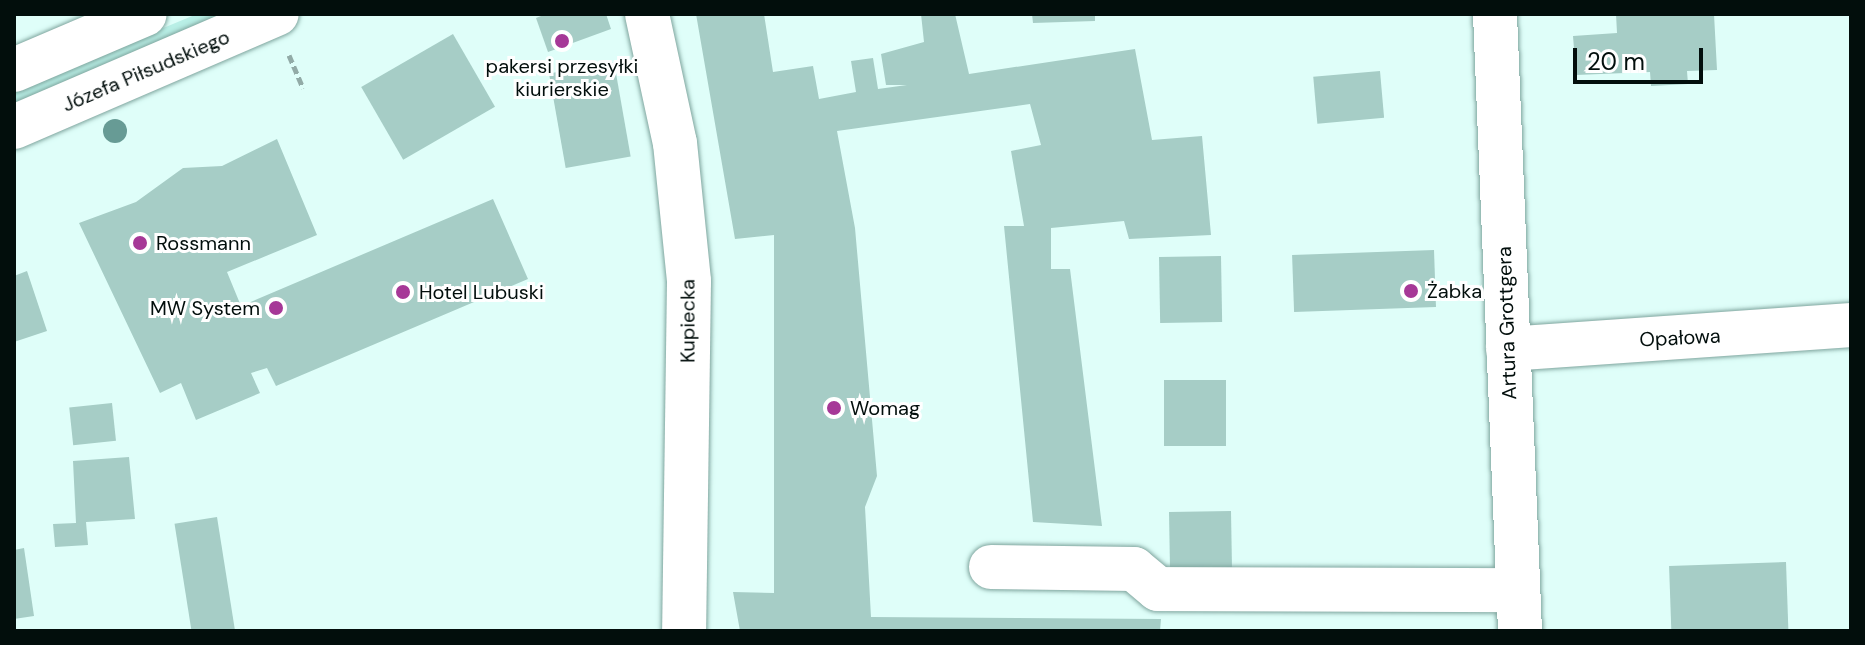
<!DOCTYPE html>
<html>
<head>
<meta charset="utf-8">
<style>
	body { margin:0 }
	#map { position:relative; width:1865px; height:645px; overflow:hidden; background:#dffef9; font-family:"DM Sans",sans-serif }
	div>[style] { position:absolute }
	.green>* { inset:0; background:#b9efe6 }
	.building>* { inset:0; background:#a6cdc6; transform-origin:0 0 }
	.path>* { height:5px; margin-top:-2.5px; transform-origin:0; background:repeating-linear-gradient(90deg,#92aba7 0 8px,transparent 0 12px) }
	.roads { filter:drop-shadow(0 0 2px #7fa59e) drop-shadow(0 0 2px #7fa59e) }
	.minor>* { height:44px; margin:-22px; padding:0 22px; transform-origin:22px; border-radius:22px; background:#fff }
	.trees>* { width:24px; height:24px; margin:-12px; border-radius:50%; background:#679b95 }
	.dots>* { width:22px; height:22px; translate:-50% -50%; box-sizing:border-box; border:4px solid #fff; border-radius:50% }
	span { translate:-50% -50%; white-space:nowrap; text-align:center; line-height:1.15; -webkit-text-stroke:6px #fff; paint-order:stroke }
	.poi-label { font-size:20px; color:#020e0c }
	.left { translate:0 -50%; text-align:left }
	.right { translate:-100% -50%; text-align:right }
	.street-label { font-size:20px; color:#020e0c }
	.frame { position:absolute; inset:0; border:16px solid #020e0c; pointer-events:none }
	.scale { position:absolute; left:1573px; top:48px; width:130px; height:36px; box-sizing:border-box; border:4px solid #020e0c; border-top:0; padding-left:10px; font-size:24px; line-height:28px; white-space:nowrap; color:#020e0c; -webkit-text-stroke:6px #fff; paint-order:stroke }
</style>
</head>
<body>
<div id="map">
	<div class="green">
		<div style="clip-path:polygon(197px 14px,234px 14px,14px 106px,14px 90px)"></div>
	</div>
	<div class="building">
		<div style="clip-path:polygon(546px 14px,606px 14px,611px 29px,548px 52px,536px 18px)"></div>
		<div style="clip-path:polygon(696px 14px,764px 14px,773px 72px,813px 66px,819px 99px,856px 92px,851px 61px,873px 58px,878px 89px,907px 85px,886px 85px,881px 54px,924px 42px,921px 14px,955px 14px,969px 74px,1135px 49px,1152px 140px,1202px 136px,1211px 235px,1129px 239px,1124px 221px,1051px 228px,1051px 269px,1070px 269px,1102px 526px,1033px 522px,1004px 226px,1024px 226px,1011px 151px,1041px 145px,1030px 104px,837px 131px,855px 228px,877px 476px,865px 507px,871px 617px,1161px 619px,1160px 631px,740px 631px,733px 592px,774px 593px,774px 235px,735px 239px)"></div>
		<div style="clip-path:polygon(1032px 14px,1095px 14px,1095px 21px,1033px 23px)"></div>
		<div style="clip-path:polygon(1616px 14px,1714px 14px,1717px 70px,1687px 71px,1688px 84px,1651px 86px,1650px 72px,1576px 75px,1573px 36px,1617px 33px)"></div>
		<div style="left:453px;top:34px;width:84px;height:106px;rotate:60deg"></div>
		<div style="left:614px;top:62px;width:96px;height:66px;rotate:80deg"></div>
		<div style="left:1380px;top:71px;width:47px;height:67px;rotate:85deg"></div>
		<div style="clip-path:polygon(277px 139px,317px 235px,227px 272px,241px 306px,493px 199px,528px 279px,276px 386px,267px 368px,251px 373px,260px 393px,196px 420px,181px 383px,160px 393px,79px 223px,136px 202px,183px 168px,222px 166px)"></div>
		<div style="left:1434px;top:250px;width:57px;height:142px;rotate:88deg"></div>
		<div style="left:1221px;top:256px;width:66px;height:62px;rotate:89deg"></div>
		<div style="clip-path:polygon(27px 271px,47px 331px,14px 342px,14px 276px)"></div>
		<div style="left:1226px;top:380px;width:66px;height:62px;rotate:90deg"></div>
		<div style="left:112px;top:403px;width:38px;height:43px;rotate:84deg"></div>
		<div style="clip-path:polygon(129px 457px,135px 519px,86px 522px,88px 545px,55px 547px,53px 524px,76px 523px,73px 461px)"></div>
		<div style="left:1231px;top:511px;width:66px;height:62px;rotate:89deg"></div>
		<div style="left:217px;top:517px;width:115px;height:43px;rotate:81deg"></div>
		<div style="clip-path:polygon(24px 548px,34px 616px,14px 619px,14px 550px)"></div>
		<div style="left:1786px;top:562px;width:69px;height:117px;rotate:88deg"></div>
	</div>
	<div class="path">
		<div style="left:289px;top:55px;width:36px;rotate:67deg"></div>
	</div>
	<div class="roads">
		<div class="minor">
			<div style="left:647px;top:14px;width:132px;rotate:77.8deg"></div>
			<div style="left:675px;top:143px;width:139px;rotate:84.2deg"></div>
			<div style="left:689px;top:281px;width:350px;rotate:90.8deg"></div>
			<div style="left:1495px;top:14px;width:618px;rotate:87.68deg"></div>
			<div style="left:14px;top:70px;width:142px;rotate:-23.1deg"></div>
			<div style="left:14px;top:127px;width:286px;rotate:-23.3deg"></div>
			<div style="left:1508px;top:349px;width:344px;rotate:-4deg"></div>
			<div style="left:991px;top:567px;width:143px;rotate:0.8deg"></div>
			<div style="left:1134px;top:569px;width:31px;rotate:40deg"></div>
			<div style="left:1158px;top:589px;width:360px;rotate:0.2deg"></div>
		</div>
	</div>
	<div class="trees">
		<div style="left:115px;top:131px"></div>
	</div>
	<div class="dots">
		<div style="left:562px;top:41px;background:#a63897"></div>
		<div style="left:140px;top:243px;background:#a63897"></div>
		<div style="left:1411px;top:291px;background:#a63897"></div>
		<div style="left:403px;top:292px;background:#a63897"></div>
		<div style="left:276px;top:308px;background:#a63897"></div>
		<div style="left:834px;top:408px;background:#a63897"></div>
	</div>
	<div class="poi-label">
		<span style="left:562px;top:78px">pakersi przesyłki<br>kiurierskie</span>
		<span class="left" style="left:156px;top:243px">Rossmann</span>
		<span class="left" style="left:1427px;top:291px">Żabka</span>
		<span class="left" style="left:419px;top:292px">Hotel Lubuski</span>
		<span class="right" style="left:260px;top:308px">MW System</span>
		<span class="left" style="left:850px;top:408px">Womag</span>
	</div>
	<div class="street-label">
		<span style="left:146px;top:71px;rotate:-23deg">Józefa Piłsudskiego</span>
		<span style="left:688px;top:321px;rotate:-90deg">Kupiecka</span>
		<span style="left:1507px;top:323px;rotate:-92deg">Artura Grottgera</span>
		<span style="left:1680px;top:338px;rotate:-3deg">Opałowa</span>
	</div>
	<div class="frame"></div>
	<div class="scale">20 m</div>
</div>
</body>
</html>
